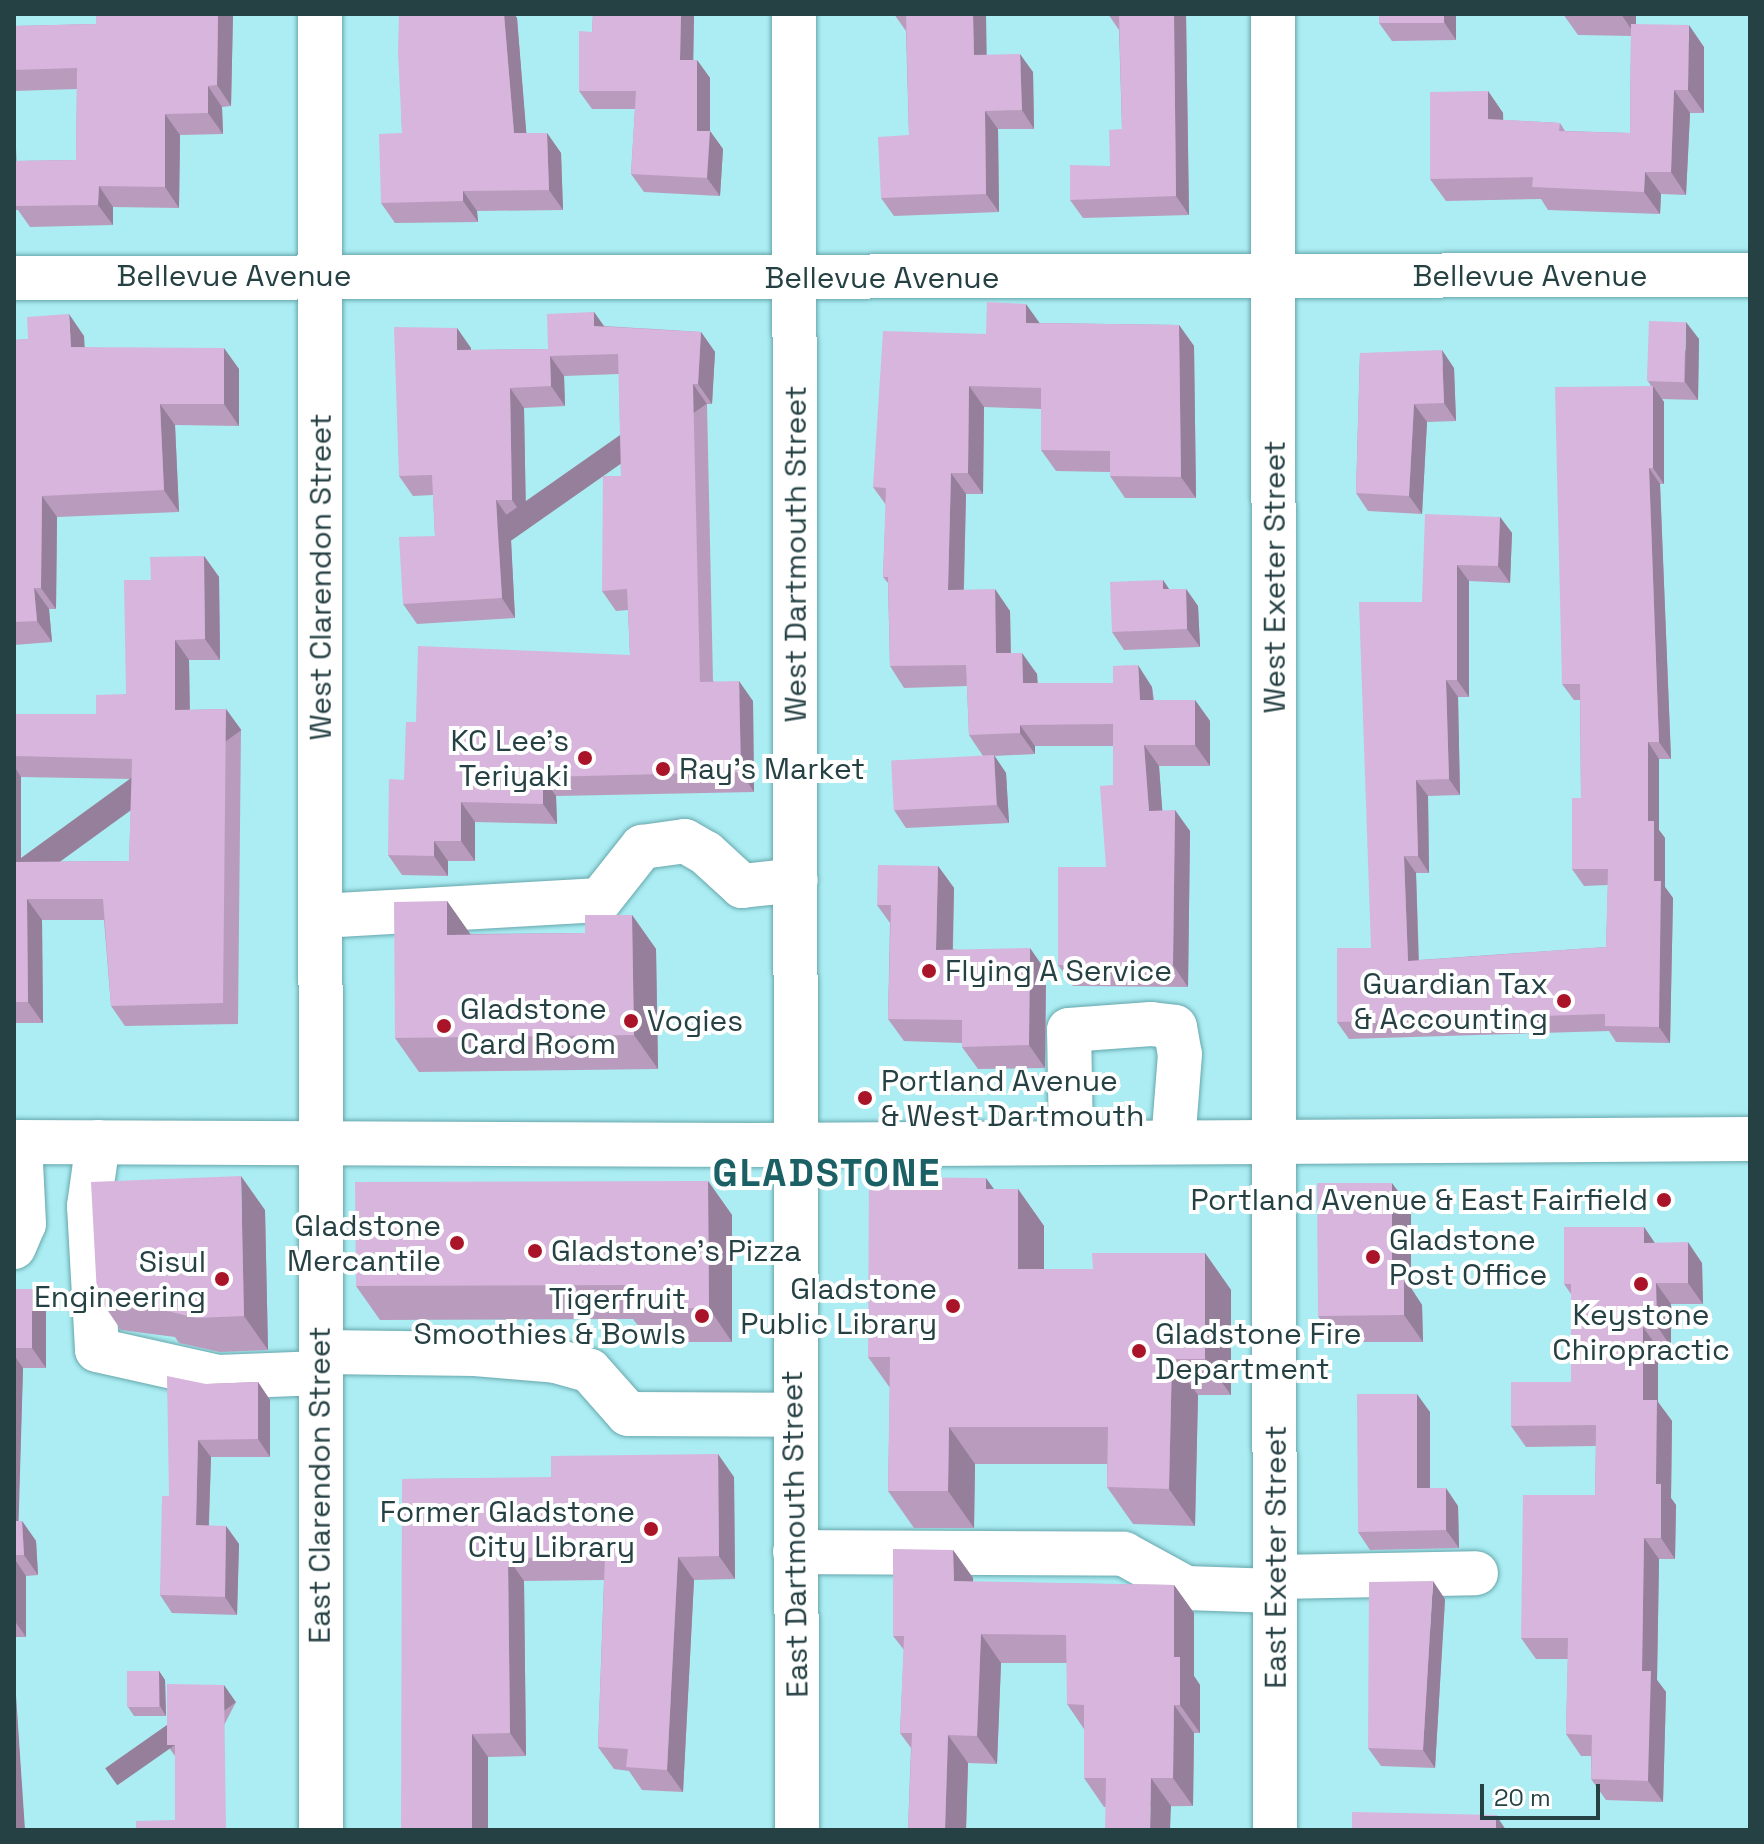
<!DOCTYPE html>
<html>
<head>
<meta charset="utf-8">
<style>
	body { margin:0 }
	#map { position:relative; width:1764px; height:1844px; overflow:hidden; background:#abedf2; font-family:"Space Grotesk",sans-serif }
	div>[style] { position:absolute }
	.roads { filter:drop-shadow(0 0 2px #67a7ad) drop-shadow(0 0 2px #67a7ad) }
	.minor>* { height:44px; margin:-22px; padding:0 22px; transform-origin:22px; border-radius:22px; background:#fff }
	.wall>* { inset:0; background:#b99cbd }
	.shaded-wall>* { inset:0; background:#967f9a; transform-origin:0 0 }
	.building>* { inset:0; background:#d7b5dc; transform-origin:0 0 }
	.dots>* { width:22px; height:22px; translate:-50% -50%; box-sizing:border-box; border:4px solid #fff; border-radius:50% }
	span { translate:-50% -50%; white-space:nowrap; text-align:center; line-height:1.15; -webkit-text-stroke:8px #fff; paint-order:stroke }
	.street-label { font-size:30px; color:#264144 }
	.poi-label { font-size:30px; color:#264144 }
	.right { translate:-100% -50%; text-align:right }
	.left { translate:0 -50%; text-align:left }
	.district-label { font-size:38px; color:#1b6065; font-weight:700; letter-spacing:2px }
	.frame { position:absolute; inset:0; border:16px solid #264144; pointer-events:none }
	.scale { position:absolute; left:1480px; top:1784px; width:120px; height:36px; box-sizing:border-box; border:4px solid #264144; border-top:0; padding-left:10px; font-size:24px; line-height:28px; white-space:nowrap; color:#264144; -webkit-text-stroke:6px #fff; paint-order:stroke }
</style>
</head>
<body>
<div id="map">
	<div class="roads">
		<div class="minor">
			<div style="left:320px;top:14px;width:1816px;rotate:89.97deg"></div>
			<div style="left:794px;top:14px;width:1816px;rotate:89.91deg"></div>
			<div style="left:1273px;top:14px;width:1816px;rotate:89.94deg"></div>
			<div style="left:14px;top:278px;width:1736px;rotate:-0.1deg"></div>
			<div style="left:321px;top:916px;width:279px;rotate:-3.3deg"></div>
			<div style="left:600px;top:900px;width:68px;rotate:-51.6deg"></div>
			<div style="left:642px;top:847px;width:43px;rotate:-7.9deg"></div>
			<div style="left:685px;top:841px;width:24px;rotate:30deg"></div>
			<div style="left:706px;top:853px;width:49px;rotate:42.5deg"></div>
			<div style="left:742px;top:886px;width:54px;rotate:-6.3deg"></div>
			<div style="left:1071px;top:1141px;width:111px;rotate:-91deg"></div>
			<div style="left:1069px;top:1030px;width:82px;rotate:-4.2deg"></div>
			<div style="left:1151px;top:1024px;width:24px;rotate:7deg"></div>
			<div style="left:1175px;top:1027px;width:27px;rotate:80deg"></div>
			<div style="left:1180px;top:1054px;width:88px;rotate:94.5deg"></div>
			<div style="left:14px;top:1142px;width:737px;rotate:0.23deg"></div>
			<div style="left:751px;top:1145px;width:999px;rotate:-0.34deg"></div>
			<div style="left:98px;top:1142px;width:65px;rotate:98deg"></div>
			<div style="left:89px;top:1206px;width:144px;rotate:86.8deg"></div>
			<div style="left:97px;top:1350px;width:124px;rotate:12.6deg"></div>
			<div style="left:218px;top:1377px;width:103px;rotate:-2.2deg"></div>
			<div style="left:14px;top:1247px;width:25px;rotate:-67deg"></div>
			<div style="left:24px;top:1224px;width:82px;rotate:-92.8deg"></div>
			<div style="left:321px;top:1352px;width:154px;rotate:0.7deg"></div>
			<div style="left:475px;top:1354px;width:81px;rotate:4.9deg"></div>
			<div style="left:556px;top:1361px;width:35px;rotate:16deg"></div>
			<div style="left:590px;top:1371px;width:57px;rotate:48.5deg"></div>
			<div style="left:628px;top:1414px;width:166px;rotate:0.3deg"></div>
			<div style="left:795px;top:1552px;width:329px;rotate:0.3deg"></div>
			<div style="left:1124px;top:1554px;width:71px;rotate:28.7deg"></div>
			<div style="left:1186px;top:1588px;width:90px;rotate:1.9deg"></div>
			<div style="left:1276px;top:1577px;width:200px;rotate:-1.1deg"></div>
		</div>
	</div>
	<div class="wall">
		<div style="clip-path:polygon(evenodd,233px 14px,231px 106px,222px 107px,223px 134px,180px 135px,179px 208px,113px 207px,113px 225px,30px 227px,18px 210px,14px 210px,14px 26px,96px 24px,233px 14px,77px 89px,76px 160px,16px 161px,14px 91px,77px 89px)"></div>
		<div style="clip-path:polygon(399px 14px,514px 14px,517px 18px,526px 133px,547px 133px,561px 153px,563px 210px,477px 211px,478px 222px,395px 223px,381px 203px,402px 133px)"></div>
		<div style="clip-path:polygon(593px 14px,694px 14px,693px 60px,697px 60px,710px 78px,710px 131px,723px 149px,720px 196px,644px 192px,631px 174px,635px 109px,592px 109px,579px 91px,592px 32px)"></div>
		<div style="clip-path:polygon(894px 14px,986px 14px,986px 55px,1033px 72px,1034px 129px,998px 129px,999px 212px,894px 216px,881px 198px,909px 135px,906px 31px)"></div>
		<div style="clip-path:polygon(1108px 14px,1186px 14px,1189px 215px,1083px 218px,1070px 200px,1110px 166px,1122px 129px,1119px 30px)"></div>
		<div style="clip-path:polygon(1456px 14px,1456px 40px,1392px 41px,1379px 23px)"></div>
		<div style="clip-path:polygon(1563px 14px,1636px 14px,1636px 24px,1704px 47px,1704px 113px,1690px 113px,1686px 195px,1661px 194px,1660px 214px,1548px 210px,1541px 199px,1446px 201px,1430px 179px,1488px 91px,1503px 113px,1503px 120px,1560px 123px,1565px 131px,1630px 133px,1631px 36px,1578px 35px)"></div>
		<div style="clip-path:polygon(594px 312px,604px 326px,701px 332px,715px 352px,712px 404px,707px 404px,713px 681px,753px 701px,754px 792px,556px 796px,557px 824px,475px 822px,475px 861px,448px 861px,448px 876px,402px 875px,388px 855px,416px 722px,630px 655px,628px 610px,616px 611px,602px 591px,621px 476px,619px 374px,564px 376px,565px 406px,524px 408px,526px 520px,510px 520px,515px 618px,417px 624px,403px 604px,435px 536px,433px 495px,413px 496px,399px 476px,457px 328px,471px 350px,548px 349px)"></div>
		<div style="clip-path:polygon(1040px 323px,1179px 325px,1194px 346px,1196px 498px,1125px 498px,1110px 476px,1110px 472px,1056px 471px,1041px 450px,1041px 409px,984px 407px,983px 494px,966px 494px,964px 590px,1010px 611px,1011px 653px,1037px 674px,1038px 683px,1152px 687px,1154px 700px,1195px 700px,1210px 721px,1210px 766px,1159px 766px,1162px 810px,1190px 831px,1188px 987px,1073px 986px,1058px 965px,1106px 867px,1113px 785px,1113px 746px,1035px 746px,1035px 754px,994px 756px,1006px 773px,1009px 823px,906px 828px,894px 810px,983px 756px,969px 735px,967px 686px,904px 688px,890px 666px,888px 583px,883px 577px,886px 505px,873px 487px,986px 334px)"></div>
		<div style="clip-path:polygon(84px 336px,84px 347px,239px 369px,239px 426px,175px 425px,179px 512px,57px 517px,56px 609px,49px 609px,52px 642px,14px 645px,14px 340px)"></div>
		<div style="clip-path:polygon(1699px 339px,1698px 400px,1662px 399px,1664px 402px,1664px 484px,1660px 484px,1671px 759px,1659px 759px,1659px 830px,1665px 838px,1665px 887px,1673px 898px,1670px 1043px,1616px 1042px,1609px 1031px,1349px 1039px,1337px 1022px,1371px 948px,1422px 602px,1500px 517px,1512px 533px,1510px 583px,1469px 581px,1469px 697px,1458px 697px,1460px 795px,1428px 796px,1429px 873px,1416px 873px,1419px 960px,1606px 947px,1608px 885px,1584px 886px,1572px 869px,1581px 798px,1580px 700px,1574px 700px,1562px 684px,1651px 386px,1648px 381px)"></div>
		<div style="clip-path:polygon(1360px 353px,1454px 368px,1456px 421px,1427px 422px,1422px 514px,1368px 511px,1356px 493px)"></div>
		<div style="clip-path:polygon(evenodd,204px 556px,219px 577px,220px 660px,189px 660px,190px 710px,226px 709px,241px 730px,238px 1024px,125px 1026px,111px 1006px,104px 920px,42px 920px,43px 1023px,14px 1023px,14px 714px,96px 714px,126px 694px,151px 580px,204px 556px,21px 777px,132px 779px,129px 861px,21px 862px,21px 777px)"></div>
		<div style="clip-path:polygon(1163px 580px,1169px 589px,1186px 589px,1198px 606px,1200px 647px,1124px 650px,1112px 632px)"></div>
		<div style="clip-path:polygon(938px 866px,954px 888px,953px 949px,1046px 971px,1045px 1068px,978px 1069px,962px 1047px,962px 1043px,904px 1041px,888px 1019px,890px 923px,877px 905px)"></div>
		<div style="clip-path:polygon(447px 901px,470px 934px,585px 933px,632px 915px,656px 949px,658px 1069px,419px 1072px,395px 1038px)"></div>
		<div style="clip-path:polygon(708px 1181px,732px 1215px,732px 1342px,650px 1342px,633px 1319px,380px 1320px,356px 1286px)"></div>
		<div style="clip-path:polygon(994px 1189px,1018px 1189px,1044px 1226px,1044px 1269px,1093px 1269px,1205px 1253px,1231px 1290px,1231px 1395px,1198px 1395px,1195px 1526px,1133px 1524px,1107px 1487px,1107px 1464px,975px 1464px,974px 1528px,914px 1528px,888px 1491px,890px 1388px,868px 1357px)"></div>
		<div style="clip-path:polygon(1411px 1209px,1411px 1288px,1422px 1305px,1423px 1342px,1336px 1342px,1318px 1316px)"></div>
		<div style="clip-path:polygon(265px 1210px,268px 1350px,220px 1352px,179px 1343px,175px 1337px,121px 1330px,97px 1295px)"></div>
		<div style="clip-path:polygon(1644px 1227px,1655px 1243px,1702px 1263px,1703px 1304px,1671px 1304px,1671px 1347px,1658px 1348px,1658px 1402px,1672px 1421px,1671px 1498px,1676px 1505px,1675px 1559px,1659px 1559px,1657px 1680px,1666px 1692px,1663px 1802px,1606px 1800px,1591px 1779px,1591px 1756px,1581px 1756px,1566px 1734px,1568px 1659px,1536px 1659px,1521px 1638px,1595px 1495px,1596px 1446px,1526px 1447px,1511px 1426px,1571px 1382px,1571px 1294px,1564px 1284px)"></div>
		<div style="clip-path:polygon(14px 1289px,32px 1289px,46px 1309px,46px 1368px,23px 1368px,18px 1521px,22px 1521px,36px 1541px,38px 1575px,26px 1576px,26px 1637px,14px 1637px)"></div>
		<div style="clip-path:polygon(258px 1382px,270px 1400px,270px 1457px,211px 1457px,209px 1526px,226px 1526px,239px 1544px,237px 1615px,172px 1613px,160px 1595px,169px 1496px,206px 1384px)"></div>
		<div style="clip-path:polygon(1430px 1412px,1430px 1488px,1458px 1506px,1459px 1548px,1370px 1550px,1358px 1532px)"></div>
		<div style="clip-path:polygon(734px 1477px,735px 1579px,694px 1580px,683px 1792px,642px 1790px,629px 1771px,614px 1769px,598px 1747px,604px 1580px,524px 1581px,526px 1756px,488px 1757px,488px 1830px,402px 1479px)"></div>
		<div style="clip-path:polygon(953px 1550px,973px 1578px,973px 1582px,1174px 1585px,1194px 1613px,1194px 1676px,1200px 1685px,1200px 1733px,1194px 1733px,1193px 1806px,1104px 1807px,1084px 1778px,1084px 1729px,1067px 1704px,1067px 1663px,1001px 1663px,997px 1764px,968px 1763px,966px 1830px,908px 1830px,911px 1748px,900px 1733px,904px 1650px,893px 1636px)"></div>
		<div style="clip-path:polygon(1445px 1599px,1435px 1768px,1381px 1766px,1368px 1748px)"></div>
		<div style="clip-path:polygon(159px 1671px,165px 1680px,166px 1716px,134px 1716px,128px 1707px)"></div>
		<div style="clip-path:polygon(236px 1702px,175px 1820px,175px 1756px,167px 1745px)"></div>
	</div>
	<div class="shaded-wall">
		<div style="clip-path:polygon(218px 14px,233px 14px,231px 106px,217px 85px)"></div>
		<div style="clip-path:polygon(504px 14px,514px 14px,517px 18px,528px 153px,514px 133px)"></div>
		<div style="clip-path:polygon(681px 14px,694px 14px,693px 78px,680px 60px)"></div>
		<div style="clip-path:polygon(973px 14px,986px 14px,987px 73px,974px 55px)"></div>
		<div style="clip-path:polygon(1174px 14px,1186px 14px,1189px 215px,1176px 196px)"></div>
		<div style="clip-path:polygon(1444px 14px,1456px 14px,1456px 40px,1444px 22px)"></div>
		<div style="clip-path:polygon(1621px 14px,1636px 14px,1636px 36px)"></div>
		<div style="clip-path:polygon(1689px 25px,1704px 47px,1704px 113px,1688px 90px)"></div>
		<div style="clip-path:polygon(1020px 54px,1033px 72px,1034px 129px,1022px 110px)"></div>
		<div style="clip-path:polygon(697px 60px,710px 78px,710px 137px,710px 131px,723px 149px,720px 196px,707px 178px,697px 131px)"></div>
		<div style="clip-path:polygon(208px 86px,222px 107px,223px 134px,208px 113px)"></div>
		<div style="clip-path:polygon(14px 90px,18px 206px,15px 206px,18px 210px,14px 205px)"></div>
		<div style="clip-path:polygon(1674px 90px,1690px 113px,1686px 195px,1671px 172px)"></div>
		<div style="clip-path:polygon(1488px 91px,1503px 113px,1504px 142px,1488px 119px)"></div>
		<div style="clip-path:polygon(985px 111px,998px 129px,999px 212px,986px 194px)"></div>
		<div style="clip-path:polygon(165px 114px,180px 135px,179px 208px,165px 187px)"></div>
		<div style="clip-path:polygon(547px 133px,561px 153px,563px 210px,549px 190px)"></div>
		<div style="clip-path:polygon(1645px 172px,1661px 194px,1660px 214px,1644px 192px)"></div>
		<div style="clip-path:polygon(99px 186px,113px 207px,113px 225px,98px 205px)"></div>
		<div style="clip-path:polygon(463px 191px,477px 211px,478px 222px,463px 201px)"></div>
		<div style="clip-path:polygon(1026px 304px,1041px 325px,1026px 323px)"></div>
		<div style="clip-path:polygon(594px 312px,608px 332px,594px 326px)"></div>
		<div style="clip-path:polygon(69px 314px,84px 336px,86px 368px,71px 347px)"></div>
		<div style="clip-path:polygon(1686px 322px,1699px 339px,1698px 400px,1685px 382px)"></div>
		<div style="clip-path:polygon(1179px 325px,1194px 346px,1196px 498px,1181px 477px)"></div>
		<div style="clip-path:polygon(457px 328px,471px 348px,470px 370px,457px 350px)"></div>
		<div style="clip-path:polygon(701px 332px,715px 352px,712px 404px,698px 384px)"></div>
		<div style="clip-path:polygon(224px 348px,239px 369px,239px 426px,224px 404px)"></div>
		<div style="clip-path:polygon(1442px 350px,1454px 368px,1456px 421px,1444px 403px)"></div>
		<div style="clip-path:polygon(550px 356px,564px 376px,565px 406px,551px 386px)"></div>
		<div style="left:693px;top:384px;width:24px;height:298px;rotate:55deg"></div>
		<div style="clip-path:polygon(969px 386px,984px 407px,983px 494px,968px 473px)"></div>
		<div style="clip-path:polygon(1653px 386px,1664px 402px,1664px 484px,1653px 468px)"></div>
		<div style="clip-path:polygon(510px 388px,524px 408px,526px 520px,512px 500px)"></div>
		<div style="clip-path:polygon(160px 404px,175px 425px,179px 512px,164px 490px)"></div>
		<div style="clip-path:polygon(1414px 404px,1427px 422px,1422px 514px,1409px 496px)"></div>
		<div style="clip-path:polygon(1649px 468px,1660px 484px,1671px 759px,1659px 742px)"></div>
		<div style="clip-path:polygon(951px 473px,966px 494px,963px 612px,948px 590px)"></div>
		<div style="clip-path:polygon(42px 496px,57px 517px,56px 609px,41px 588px)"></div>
		<div style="clip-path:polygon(496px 500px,510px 520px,515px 618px,502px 598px)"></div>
		<div style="clip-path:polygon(1500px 517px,1512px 533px,1510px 583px,1498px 566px)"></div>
		<div style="clip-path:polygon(204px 556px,219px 577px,220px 660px,205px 639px)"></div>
		<div style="clip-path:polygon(1457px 565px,1469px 581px,1469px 697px,1457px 680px)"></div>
		<div style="clip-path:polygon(1163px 580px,1175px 598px,1163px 589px)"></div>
		<div style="clip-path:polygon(34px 588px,49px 609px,52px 642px,37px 621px)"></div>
		<div style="clip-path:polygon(995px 589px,1010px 611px,1011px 674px,996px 653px)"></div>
		<div style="clip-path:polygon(1186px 589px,1198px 606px,1200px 647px,1187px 629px)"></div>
		<div style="clip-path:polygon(175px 640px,189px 660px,190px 731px,175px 710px)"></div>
		<div style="clip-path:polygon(1022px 653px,1037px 674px,1038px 705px,1023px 683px)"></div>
		<div style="clip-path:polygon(1138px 665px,1152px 687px,1155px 721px,1140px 700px)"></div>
		<div style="clip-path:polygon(1446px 680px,1458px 697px,1460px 795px,1449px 779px)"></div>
		<div style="clip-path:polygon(739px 681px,753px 701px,754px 792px,741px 772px)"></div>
		<div style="clip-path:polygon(1195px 700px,1210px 721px,1210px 766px,1195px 745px)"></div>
		<div style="left:226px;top:709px;width:26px;height:294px;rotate:54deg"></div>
		<div style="clip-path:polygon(1020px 725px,1035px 746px,1035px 754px,1020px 733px)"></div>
		<div style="clip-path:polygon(1648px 742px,1659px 759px,1659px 830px,1665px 838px,1665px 887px,1673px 898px,1670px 1043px,1659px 1027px,1654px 881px,1648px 821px)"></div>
		<div style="clip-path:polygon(1144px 745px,1159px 766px,1164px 833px,1149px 811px)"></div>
		<div style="clip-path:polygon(994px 755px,1006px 773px,1009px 823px,997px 805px)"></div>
		<div style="clip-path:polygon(14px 766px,21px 777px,21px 883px,14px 873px)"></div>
		<div style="clip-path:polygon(543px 777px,556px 796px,557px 824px,543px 804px)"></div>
		<div style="clip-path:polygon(1416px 780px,1428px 796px,1429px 873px,1418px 856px)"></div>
		<div style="clip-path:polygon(461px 802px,475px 822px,475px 861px,461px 841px)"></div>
		<div style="clip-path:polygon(1175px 810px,1190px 831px,1188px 987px,1173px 965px)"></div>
		<div style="clip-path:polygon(434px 841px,448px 861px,448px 876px,434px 856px)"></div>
		<div style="clip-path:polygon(1404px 856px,1416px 873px,1419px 977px,1408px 961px)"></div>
		<div style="clip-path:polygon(938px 866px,954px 888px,952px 972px,936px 950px)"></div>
		<div style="clip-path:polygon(27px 899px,42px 920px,43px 1023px,28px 1002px)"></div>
		<div style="clip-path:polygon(447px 901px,471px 935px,447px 935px)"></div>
		<div style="clip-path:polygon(632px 915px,656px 949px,658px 1069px,634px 1035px)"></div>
		<div style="clip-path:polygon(1030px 948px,1046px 971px,1045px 1068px,1029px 1045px)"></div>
		<div style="clip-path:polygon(241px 1176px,265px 1210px,268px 1350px,244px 1316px)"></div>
		<div style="clip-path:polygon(986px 1178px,1012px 1214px,986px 1189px)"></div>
		<div style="clip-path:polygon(708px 1181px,732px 1215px,732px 1342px,709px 1308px)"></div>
		<div style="clip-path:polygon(1392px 1183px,1411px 1209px,1411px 1288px,1422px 1305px,1423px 1342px,1404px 1315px,1392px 1278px)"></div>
		<div style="clip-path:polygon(1018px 1189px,1044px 1226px,1044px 1306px,1018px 1269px)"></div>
		<div style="clip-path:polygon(1644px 1227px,1658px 1248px,1644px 1243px)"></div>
		<div style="clip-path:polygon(1688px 1242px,1702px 1263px,1703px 1304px,1688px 1283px)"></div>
		<div style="clip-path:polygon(1205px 1253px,1231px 1290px,1231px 1395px,1205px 1359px)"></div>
		<div style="clip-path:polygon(1656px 1283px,1671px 1304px,1671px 1347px,1657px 1326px)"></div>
		<div style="clip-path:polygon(32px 1289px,46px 1309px,46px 1368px,32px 1348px)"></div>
		<div style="clip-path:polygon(1643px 1327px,1658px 1348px,1658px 1402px,1672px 1421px,1671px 1498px,1676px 1505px,1675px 1559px,1661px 1538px,1643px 1400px)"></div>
		<div style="clip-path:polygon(14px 1355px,23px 1368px,18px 1542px,14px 1536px)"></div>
		<div style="clip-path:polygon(1172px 1359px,1198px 1395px,1195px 1526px,1169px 1489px)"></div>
		<div style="clip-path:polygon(258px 1382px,270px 1400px,270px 1457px,258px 1439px)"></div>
		<div style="clip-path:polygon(1417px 1394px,1430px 1412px,1430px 1506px,1417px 1488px)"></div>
		<div style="clip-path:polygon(949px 1427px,975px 1464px,974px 1528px,948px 1491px)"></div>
		<div style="clip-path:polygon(198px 1440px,211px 1457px,208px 1543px,196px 1525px)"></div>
		<div style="clip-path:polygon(718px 1454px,734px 1477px,735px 1579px,719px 1556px)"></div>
		<div style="clip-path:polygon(1446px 1488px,1458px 1506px,1459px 1548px,1446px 1530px)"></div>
		<div style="clip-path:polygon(22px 1521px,36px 1541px,38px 1575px,24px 1555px)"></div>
		<div style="clip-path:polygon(226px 1526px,239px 1544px,237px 1615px,225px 1597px)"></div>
		<div style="clip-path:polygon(1644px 1538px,1659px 1559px,1657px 1680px,1666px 1692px,1663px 1802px,1648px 1781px,1642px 1671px)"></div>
		<div style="clip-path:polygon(953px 1550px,973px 1578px,974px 1610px,954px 1581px)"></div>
		<div style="clip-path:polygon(678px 1557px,694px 1580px,683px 1792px,667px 1770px)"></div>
		<div style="clip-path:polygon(14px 1558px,26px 1576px,26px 1637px,14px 1620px)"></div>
		<div style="clip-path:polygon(508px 1558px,524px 1581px,526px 1756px,510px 1733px)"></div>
		<div style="clip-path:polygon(1433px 1581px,1445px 1599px,1435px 1768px,1423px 1750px)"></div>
		<div style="clip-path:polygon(1174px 1585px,1194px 1613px,1194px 1676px,1200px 1685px,1200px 1733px,1180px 1705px,1174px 1657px)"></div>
		<div style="clip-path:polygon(981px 1634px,1001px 1663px,997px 1764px,977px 1736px)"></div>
		<div style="clip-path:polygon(159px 1671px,165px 1680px,166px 1716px,160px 1706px)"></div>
		<div style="left:224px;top:1685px;width:21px;height:145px;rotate:55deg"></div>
		<div style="clip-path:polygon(14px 1692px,16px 1695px,25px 1830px,14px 1830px)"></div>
		<div style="clip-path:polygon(1174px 1705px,1194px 1733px,1193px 1806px,1173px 1778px)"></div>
		<div style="clip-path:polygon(472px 1734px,488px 1757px,488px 1830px,472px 1830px)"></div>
		<div style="clip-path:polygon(948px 1735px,968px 1763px,966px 1830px,945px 1830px)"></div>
		<div style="clip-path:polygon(1151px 1778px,1171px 1806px,1170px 1830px,1150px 1830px)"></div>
		<div style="clip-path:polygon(1496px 1815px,1506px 1830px,1496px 1830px)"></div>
	</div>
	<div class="building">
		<div style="clip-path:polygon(96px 14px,218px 14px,217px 85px,208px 86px,208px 113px,165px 114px,165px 187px,99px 186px,98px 205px,15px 206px,14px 161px,76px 160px,77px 68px,14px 70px,14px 26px,96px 24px)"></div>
		<div style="clip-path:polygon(399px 14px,504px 14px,514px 133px,547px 133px,549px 190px,463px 191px,463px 201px,381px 203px,379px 134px,402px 133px,398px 52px)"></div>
		<div style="clip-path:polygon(593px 14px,681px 14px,680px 60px,697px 60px,697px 131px,710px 131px,707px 178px,631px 174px,636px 91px,579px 91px,579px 31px,592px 32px)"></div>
		<div style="clip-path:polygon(906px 14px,973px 14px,974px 55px,1020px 54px,1022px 110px,985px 111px,986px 194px,881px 198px,878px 137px,909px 135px)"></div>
		<div style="clip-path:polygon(1119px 14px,1174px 14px,1176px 196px,1070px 200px,1070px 165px,1110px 166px,1109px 130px,1122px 129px)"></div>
		<div style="left:1379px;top:14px;width:65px;height:9px"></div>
		<div style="clip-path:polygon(1631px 24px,1689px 25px,1688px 90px,1674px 90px,1671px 172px,1645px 172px,1644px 192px,1532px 187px,1533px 177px,1430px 179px,1430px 92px,1488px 91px,1488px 119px,1560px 123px,1559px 131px,1630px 133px)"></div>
		<div style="clip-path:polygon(987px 302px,1026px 304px,1026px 323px,1179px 325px,1181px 477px,1110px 476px,1110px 451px,1041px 450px,1041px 388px,969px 386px,968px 473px,951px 473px,948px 590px,995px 589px,996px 653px,1022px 653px,1023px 683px,1113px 683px,1113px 666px,1138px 665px,1140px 700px,1195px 700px,1195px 745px,1144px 745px,1149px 811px,1175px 810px,1173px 965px,1058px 965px,1058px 867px,1106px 867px,1100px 786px,1113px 785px,1113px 724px,1020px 725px,1020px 733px,969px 735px,966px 665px,890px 666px,888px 577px,883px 577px,886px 488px,873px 487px,883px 331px,986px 334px)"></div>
		<div style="clip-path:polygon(594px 312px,594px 326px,701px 332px,698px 384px,693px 384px,700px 682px,739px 681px,741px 772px,543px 777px,543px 804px,461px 802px,461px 841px,434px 841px,434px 856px,388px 855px,389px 779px,404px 780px,406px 722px,416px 722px,418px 646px,630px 655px,627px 589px,602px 591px,603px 476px,621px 476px,618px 354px,550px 356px,551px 386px,510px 388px,512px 500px,496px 500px,502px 598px,403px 604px,399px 537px,435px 536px,432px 475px,399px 476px,394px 327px,457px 328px,457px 350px,548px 349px,547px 314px)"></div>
		<div style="clip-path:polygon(69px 314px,71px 347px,224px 348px,224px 404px,160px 404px,164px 490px,42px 496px,41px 588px,34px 588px,37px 621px,14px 622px,14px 340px,28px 339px,27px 317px)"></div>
		<div style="left:1649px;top:321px;width:37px;height:60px;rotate:2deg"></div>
		<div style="clip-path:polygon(1442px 350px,1444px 403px,1414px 404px,1409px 496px,1356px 493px,1360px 353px)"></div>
		<div style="clip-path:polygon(1653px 386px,1653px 468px,1649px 468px,1659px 742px,1648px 742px,1648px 821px,1654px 821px,1654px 881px,1661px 881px,1659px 1027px,1605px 1026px,1605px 1014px,1337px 1022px,1337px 948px,1371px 948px,1359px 602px,1422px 602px,1425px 514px,1500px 517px,1498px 566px,1457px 565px,1457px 680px,1446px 680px,1449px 779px,1416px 780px,1418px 856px,1404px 856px,1408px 961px,1606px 947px,1608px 869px,1572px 869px,1572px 798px,1581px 798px,1580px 684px,1562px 684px,1555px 387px)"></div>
		<div style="clip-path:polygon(204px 556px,205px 639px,175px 640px,175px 710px,226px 709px,223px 1003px,111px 1006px,103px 899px,27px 899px,28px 1002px,14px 1002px,14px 862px,129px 861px,132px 759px,14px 756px,14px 714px,96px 714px,96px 695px,126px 694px,124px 580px,151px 580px,150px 557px)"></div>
		<div style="clip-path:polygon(1163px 580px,1163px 589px,1186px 589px,1187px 629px,1112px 632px,1110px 582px)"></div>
		<div style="left:994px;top:755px;width:50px;height:103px;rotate:87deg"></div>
		<div style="clip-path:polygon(878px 865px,938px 866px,936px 950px,1030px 948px,1029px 1045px,962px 1047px,962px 1020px,888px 1019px,891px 905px,877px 905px)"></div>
		<div style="clip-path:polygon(447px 901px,447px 935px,585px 933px,585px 915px,632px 915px,634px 1035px,395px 1038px,394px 902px)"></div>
		<div style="clip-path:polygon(241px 1176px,244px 1316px,196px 1318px,155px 1308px,155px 1304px,97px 1295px,91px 1182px)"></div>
		<div style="clip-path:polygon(869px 1177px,986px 1178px,986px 1189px,1018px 1189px,1018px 1269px,1093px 1269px,1092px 1253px,1205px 1253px,1205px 1359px,1172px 1359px,1169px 1489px,1107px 1487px,1108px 1427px,949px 1427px,948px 1491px,888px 1491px,890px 1357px,868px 1357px)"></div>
		<div style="clip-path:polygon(708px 1181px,709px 1308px,626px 1308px,626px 1285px,356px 1286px,355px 1182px)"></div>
		<div style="clip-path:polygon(1317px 1183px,1392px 1183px,1392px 1278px,1404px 1278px,1404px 1315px,1318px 1316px)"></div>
		<div style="clip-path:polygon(1564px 1227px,1644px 1227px,1644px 1243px,1688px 1242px,1688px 1283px,1656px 1283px,1657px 1326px,1643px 1327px,1643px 1400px,1657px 1400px,1656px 1484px,1661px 1484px,1661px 1538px,1644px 1538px,1642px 1671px,1651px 1671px,1648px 1781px,1591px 1779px,1592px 1735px,1566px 1734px,1568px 1638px,1521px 1638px,1523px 1495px,1595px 1495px,1596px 1425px,1511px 1426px,1511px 1382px,1571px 1382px,1571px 1284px,1564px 1284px)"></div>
		<div style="left:14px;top:1289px;width:18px;height:59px"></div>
		<div style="clip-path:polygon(167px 1376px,206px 1384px,258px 1382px,258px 1439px,198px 1440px,196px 1525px,226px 1526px,225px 1597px,160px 1595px,162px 1496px,169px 1496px)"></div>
		<div style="clip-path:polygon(1357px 1394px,1417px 1394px,1417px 1488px,1446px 1488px,1446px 1530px,1358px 1532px)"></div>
		<div style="clip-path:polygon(718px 1454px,719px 1556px,678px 1557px,667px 1770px,626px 1767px,628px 1749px,598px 1747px,605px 1557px,508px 1558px,510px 1733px,472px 1734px,472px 1830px,401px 1830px,402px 1479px,551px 1477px,551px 1456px)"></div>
		<div style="clip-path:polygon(14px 1521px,22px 1521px,24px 1555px,14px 1555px)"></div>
		<div style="clip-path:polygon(893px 1549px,953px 1550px,954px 1581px,1174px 1585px,1174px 1657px,1180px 1657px,1180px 1705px,1174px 1705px,1173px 1778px,1151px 1778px,1150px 1830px,1105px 1830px,1106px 1778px,1084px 1778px,1084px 1705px,1067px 1704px,1066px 1635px,981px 1634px,977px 1736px,948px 1735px,945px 1830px,908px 1830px,912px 1733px,900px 1733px,904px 1636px,893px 1636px)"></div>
		<div style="clip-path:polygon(1433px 1581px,1423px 1750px,1368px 1748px,1369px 1582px)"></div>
		<div style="left:127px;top:1671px;width:32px;height:36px"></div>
		<div style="clip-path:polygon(167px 1684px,224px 1685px,226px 1830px,136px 1830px,136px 1821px,175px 1820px,175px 1745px,167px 1745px)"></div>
		<div style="clip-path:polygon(1352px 1812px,1496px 1815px,1496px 1830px,1352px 1830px)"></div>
	</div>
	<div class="dots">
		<div style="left:585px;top:758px;background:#aa1428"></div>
		<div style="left:663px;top:769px;background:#aa1428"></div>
		<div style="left:929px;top:971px;background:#aa1428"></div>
		<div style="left:1564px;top:1001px;background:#aa1428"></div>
		<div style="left:631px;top:1021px;background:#aa1428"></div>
		<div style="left:444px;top:1026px;background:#aa1428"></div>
		<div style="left:865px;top:1098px;background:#aa1428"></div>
		<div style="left:1664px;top:1200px;background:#aa1428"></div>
		<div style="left:457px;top:1243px;background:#aa1428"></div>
		<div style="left:535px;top:1251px;background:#aa1428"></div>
		<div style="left:1373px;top:1257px;background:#aa1428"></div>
		<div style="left:222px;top:1279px;background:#aa1428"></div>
		<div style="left:1641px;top:1284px;background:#aa1428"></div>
		<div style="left:953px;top:1306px;background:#aa1428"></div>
		<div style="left:702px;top:1316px;background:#aa1428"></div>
		<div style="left:1139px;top:1351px;background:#aa1428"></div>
		<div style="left:651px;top:1529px;background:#aa1428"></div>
	</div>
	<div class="street-label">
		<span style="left:234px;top:276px">Bellevue Avenue</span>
		<span style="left:1530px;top:276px">Bellevue Avenue</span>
		<span style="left:882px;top:278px">Bellevue Avenue</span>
		<span style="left:796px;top:554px;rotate:-90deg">West Dartmouth Street</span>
		<span style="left:321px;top:577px;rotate:-90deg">West Clarendon Street</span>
		<span style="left:1275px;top:577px;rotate:-90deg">West Exeter Street</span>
		<span style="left:320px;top:1485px;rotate:-90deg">East Clarendon Street</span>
		<span style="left:795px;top:1534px;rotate:-91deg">East Dartmouth Street</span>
		<span style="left:1276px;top:1557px;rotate:-90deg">East Exeter Street</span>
	</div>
	<div class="poi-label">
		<span class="right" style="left:569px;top:758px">KC Lee's<br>Teriyaki</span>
		<span class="left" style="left:679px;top:769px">Ray's Market</span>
		<span class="left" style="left:945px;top:971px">Flying A Service</span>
		<span class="right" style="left:1548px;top:1001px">Guardian Tax<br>&amp; Accounting</span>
		<span class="left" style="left:460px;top:1026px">Gladstone<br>Card Room</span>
		<span class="left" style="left:647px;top:1021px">Vogies</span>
		<span class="left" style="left:881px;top:1098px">Portland Avenue<br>&amp; West Dartmouth</span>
		<span class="right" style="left:1648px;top:1200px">Portland Avenue &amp; East Fairfield</span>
		<span class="right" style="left:441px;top:1243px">Gladstone<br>Mercantile</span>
		<span class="left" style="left:1389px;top:1257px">Gladstone<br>Post Office</span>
		<span class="left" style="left:551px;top:1251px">Gladstone's Pizza</span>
		<span class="right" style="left:206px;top:1279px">Sisul<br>Engineering</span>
		<span class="right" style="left:937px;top:1306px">Gladstone<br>Public Library</span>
		<span class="right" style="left:686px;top:1316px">Tigerfruit<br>Smoothies &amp; Bowls</span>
		<span style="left:1641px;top:1332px">Keystone<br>Chiropractic</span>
		<span class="left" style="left:1155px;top:1351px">Gladstone Fire<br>Department</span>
		<span class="right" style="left:635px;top:1529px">Former Gladstone<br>City Library</span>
	</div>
	<div class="district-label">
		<span style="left:827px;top:1174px">GLADSTONE</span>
	</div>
	<div class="frame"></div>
	<div class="scale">20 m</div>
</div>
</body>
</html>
